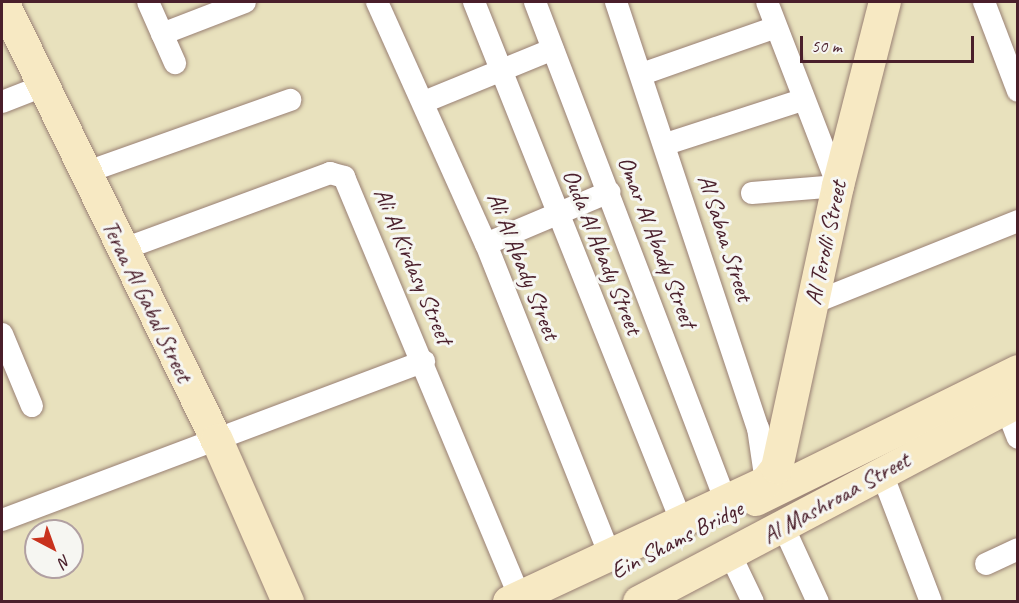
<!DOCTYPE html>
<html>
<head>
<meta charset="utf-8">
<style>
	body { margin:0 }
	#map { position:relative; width:1019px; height:603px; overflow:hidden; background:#e8e1bd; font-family:Caveat,sans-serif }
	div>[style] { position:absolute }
	.roads { filter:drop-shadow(0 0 2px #998074) drop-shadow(0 0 2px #998074) }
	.street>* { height:22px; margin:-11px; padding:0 11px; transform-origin:11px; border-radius:11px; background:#fff }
	.secondary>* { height:32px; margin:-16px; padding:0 16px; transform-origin:16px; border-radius:16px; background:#f7e9c3 }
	span { translate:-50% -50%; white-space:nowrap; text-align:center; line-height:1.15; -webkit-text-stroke:6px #f6f6f2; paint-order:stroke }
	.street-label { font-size:24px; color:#4a1f2b }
	.frame { position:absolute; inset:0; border:3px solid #4a1f2b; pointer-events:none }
	.north { position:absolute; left:24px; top:519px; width:60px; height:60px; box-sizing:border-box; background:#f6f6f2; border:2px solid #b1a0a2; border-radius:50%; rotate:139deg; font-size:16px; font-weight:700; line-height:24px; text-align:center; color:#4a1f2b }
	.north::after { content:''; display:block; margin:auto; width:21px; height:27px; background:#c8321e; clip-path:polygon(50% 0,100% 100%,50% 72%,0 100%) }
	.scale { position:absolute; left:800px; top:36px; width:174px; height:27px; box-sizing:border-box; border:3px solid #4a1f2b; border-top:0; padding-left:8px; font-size:18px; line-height:21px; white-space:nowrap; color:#4a1f2b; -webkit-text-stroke:4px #f6f6f2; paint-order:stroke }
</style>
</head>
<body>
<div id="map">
	<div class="roads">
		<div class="street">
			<div style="left:148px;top:2px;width:67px;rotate:66.1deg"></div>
			<div style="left:377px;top:2px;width:265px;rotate:65.8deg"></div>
			<div style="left:486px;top:244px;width:335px;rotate:68.3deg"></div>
			<div style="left:474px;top:2px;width:561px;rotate:68.24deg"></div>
			<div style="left:535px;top:2px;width:535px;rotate:69.09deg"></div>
			<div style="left:616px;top:2px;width:449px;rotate:71.6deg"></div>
			<div style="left:758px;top:428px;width:62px;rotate:81.6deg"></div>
			<div style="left:984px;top:2px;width:95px;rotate:69.1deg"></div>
			<div style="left:162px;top:34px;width:89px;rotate:-21.1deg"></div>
			<div style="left:642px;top:74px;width:142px;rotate:-19.3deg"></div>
			<div style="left:2px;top:102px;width:44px;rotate:-21.3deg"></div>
			<div style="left:424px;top:102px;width:139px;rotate:-22.3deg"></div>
			<div style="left:666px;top:144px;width:143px;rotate:-17.9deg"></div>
			<div style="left:84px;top:173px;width:219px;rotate:-19.5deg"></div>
			<div style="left:752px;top:193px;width:86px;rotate:-4.7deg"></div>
			<div style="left:838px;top:186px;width:197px;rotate:-111.1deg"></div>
			<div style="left:486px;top:244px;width:134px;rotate:-22.9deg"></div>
			<div style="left:121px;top:250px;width:223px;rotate:-20.2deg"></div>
			<div style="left:330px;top:173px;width:15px;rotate:16deg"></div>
			<div style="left:344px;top:177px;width:455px;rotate:67.3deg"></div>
			<div style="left:813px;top:303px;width:221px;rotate:-21.8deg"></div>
			<div style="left:2px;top:334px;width:78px;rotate:67.4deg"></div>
			<div style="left:1006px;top:407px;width:33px;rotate:69deg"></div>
			<div style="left:881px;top:471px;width:140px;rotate:69.1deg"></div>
			<div style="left:2px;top:520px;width:451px;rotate:-20.6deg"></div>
			<div style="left:783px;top:526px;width:84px;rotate:65.3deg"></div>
			<div style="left:731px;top:556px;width:51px;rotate:64.4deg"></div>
			<div style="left:986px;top:564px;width:35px;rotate:-25deg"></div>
		</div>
		<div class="secondary">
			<div style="left:3px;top:2px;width:487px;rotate:64deg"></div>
			<div style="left:217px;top:440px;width:177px;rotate:66.3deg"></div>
			<div style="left:756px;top:500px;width:292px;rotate:-26.2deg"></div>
			<div style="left:509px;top:602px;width:284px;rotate:-25deg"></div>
			<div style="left:766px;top:482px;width:18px;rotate:-52deg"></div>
			<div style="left:777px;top:468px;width:289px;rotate:-77.8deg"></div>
			<div style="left:838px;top:186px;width:190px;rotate:-75.7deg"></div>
			<div style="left:639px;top:602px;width:429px;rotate:-27.8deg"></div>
		</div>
	</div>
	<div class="street-label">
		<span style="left:725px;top:238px;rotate:72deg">Al Sabaa Street</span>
		<span style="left:657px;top:242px;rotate:69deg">Omar Al Abady Street</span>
		<span style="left:826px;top:243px;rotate:-78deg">Al Terolli Street</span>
		<span style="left:602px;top:252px;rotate:68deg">Ouda Al Abady Street</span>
		<span style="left:413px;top:266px;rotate:67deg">Ali Al Kirdasy Street</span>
		<span style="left:523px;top:266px;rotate:68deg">Ali Al Abady Street</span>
		<span style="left:147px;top:301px;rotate:64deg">Teraa Al Gabal Street</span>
		<span style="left:836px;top:498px;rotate:-29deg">Al Mashroaa Street</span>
		<span style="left:677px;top:540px;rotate:-27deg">Ein Shams Bridge</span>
	</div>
	<div class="frame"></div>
	<div class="north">N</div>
	<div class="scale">50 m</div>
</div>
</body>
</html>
